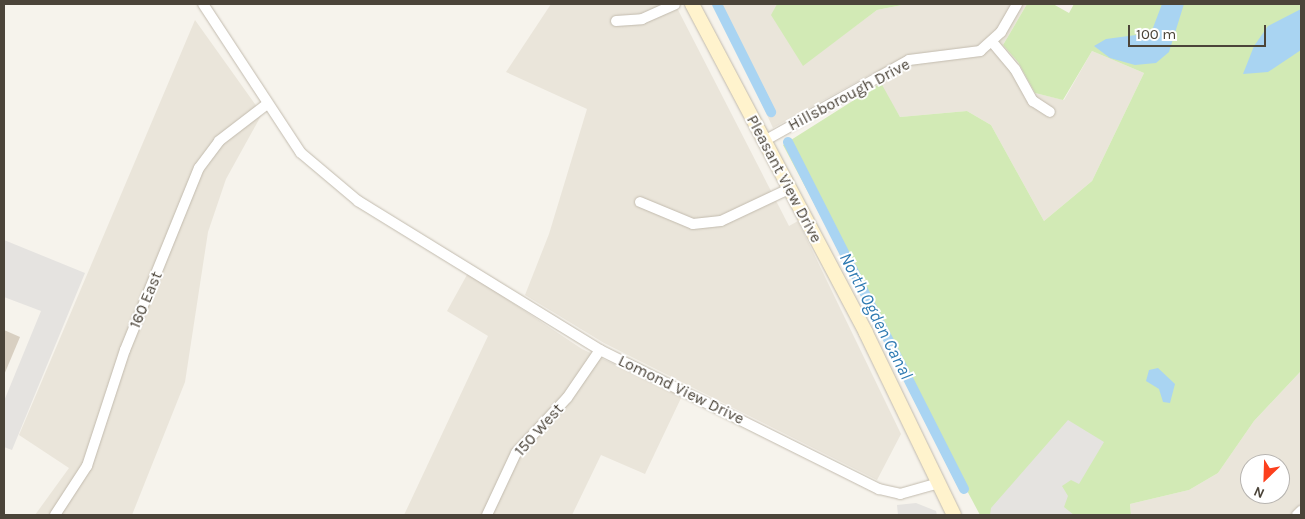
<!DOCTYPE html>
<html>
<head>
<meta charset="utf-8">
<style>
	body { margin:0 }
	#map { position:relative; width:1305px; height:519px; overflow:hidden; background:#f6f3ec; font-family:Karla,sans-serif }
	div>[style] { position:absolute }
	.residential>* { inset:0; background:#eae5da }
	.green>* { inset:0; background:#d2eab5 }
	.parking>* { inset:0; background:#e5e3e0 }
	.water>* { inset:0; background:#a9d4f2 }
	.canal>* { height:10px; margin:-5px; padding:0 5px; transform-origin:5px; border-radius:5px; background:#a9d4f2 }
	.building>* { inset:0; background:#d8cfc1 }
	.roads { filter:drop-shadow(0 0 1px #c2bbae) drop-shadow(0 0 1px #c2bbae) }
	.street>* { height:10px; margin:-5px; padding:0 5px; transform-origin:5px; border-radius:5px; background:#fff }
	.secondary>* { height:14px; margin:-7px; padding:0 7px; transform-origin:7px; border-radius:7px; background:#fff3cd }
	span { translate:-50% -50%; white-space:nowrap; text-align:center; line-height:1.15; -webkit-text-stroke:4px #fff; paint-order:stroke }
	.street-label { font-size:16px; color:#4b4439 }
	.water-label { font-size:18px; color:#2e7ab2; font-style:italic }
	.frame { position:absolute; inset:0; border:5px solid #4b4439; pointer-events:none }
	.north { position:absolute; left:1240px; top:454px; width:50px; height:50px; box-sizing:border-box; background:#fff; border:1px solid #b7b4b0; border-radius:50%; rotate:204deg; font-size:14px; font-weight:700; line-height:20px; text-align:center; color:#4b4439 }
	.north::after { content:''; display:block; margin:auto; width:18px; height:22px; background:#fc3f1d; clip-path:polygon(50% 0,100% 100%,50% 72%,0 100%) }
	.scale { position:absolute; left:1128px; top:25px; width:138px; height:22px; box-sizing:border-box; border:2px solid #4b4439; border-top:0; padding-left:6px; font-size:15px; line-height:18px; white-space:nowrap; color:#4b4439; -webkit-text-stroke:4px #fff; paint-order:stroke }
</style>
</head>
<body>
<div id="map">
	<div class="residential">
		<div style="clip-path:polygon(551px 4px,675px 4px,789px 226px,798px 221px,901px 434px,877px 480px,604px 343px,525px 295px,549px 234px,587px 109px,506px 72px)"></div>
		<div style="clip-path:polygon(716px 4px,777px 4px,772px 15px,803px 65px,877px 10px,907px 4px,1027px 4px,1003px 45px,1018px 62px,1035px 93px,1064px 100px,1092px 51px,1144px 73px,1092px 181px,1044px 221px,991px 125px,967px 111px,900px 117px,873px 73px,773px 128px)"></div>
		<div style="clip-path:polygon(195px 20px,262px 114px,226px 179px,208px 232px,185px 382px,132px 515px,35px 515px,69px 468px,19px 435px)"></div>
		<div style="clip-path:polygon(468px 273px,582px 349px,682px 396px,645px 474px,601px 455px,572px 515px,404px 515px,488px 336px,447px 311px)"></div>
		<div style="clip-path:polygon(evenodd,1301px 371px,1301px 515px,1131px 515px,1130px 504px,1189px 490px,1218px 473px,1254px 421px,1301px 371px,1250px 464px,1280px 464px,1280px 494px,1250px 494px,1250px 464px)"></div>
	</div>
	<div class="green">
		<div style="clip-path:polygon(777px 4px,907px 4px,877px 10px,803px 66px,771px 15px)"></div>
		<div style="clip-path:polygon(1027px 4px,1053px 4px,1069px 13px,1074px 4px,1301px 4px,1301px 371px,1254px 421px,1218px 473px,1189px 490px,1130px 504px,1131px 515px,980px 515px,783px 145px,881px 83px,900px 117px,967px 111px,991px 125px,1044px 221px,1092px 181px,1144px 73px,1092px 51px,1063px 100px,1035px 93px,1018px 62px,1003px 45px)"></div>
	</div>
	<div class="parking">
		<div style="clip-path:polygon(4px 240px,85px 273px,12px 450px,4px 447px,4px 401px,41px 311px,4px 297px)"></div>
		<div style="clip-path:polygon(1068px 420px,1104px 442px,1079px 484px,1071px 480px,1062px 486px,1068px 496px,1064px 507px,1074px 515px,990px 515px,991px 508px)"></div>
		<div style="clip-path:polygon(916px 503px,936px 511px,937px 515px,898px 515px,897px 505px)"></div>
	</div>
	<div class="water">
		<div style="clip-path:polygon(1162px 4px,1184px 4px,1169px 52px,1156px 63px,1135px 65px,1110px 58px,1094px 46px,1106px 39px,1151px 33px)"></div>
		<div style="clip-path:polygon(1301px 9px,1301px 50px,1268px 72px,1243px 74px,1254px 46px,1268px 26px)"></div>
		<div style="clip-path:polygon(1158px 368px,1175px 384px,1170px 403px,1163px 402px,1159px 389px,1146px 381px,1149px 370px)"></div>
	</div>
	<div class="canal">
		<div style="left:717px;top:4px;width:121px;rotate:63.4deg"></div>
		<div style="left:788px;top:142px;width:389px;rotate:63.1deg"></div>
	</div>
	<div class="building">
		<div style="clip-path:polygon(4px 330px,20px 337px,4px 375px)"></div>
	</div>
	<div class="roads">
		<div class="street">
			<div style="left:203px;top:4px;width:178px;rotate:56.7deg"></div>
			<div style="left:301px;top:153px;width:75px;rotate:40.1deg"></div>
			<div style="left:358px;top:201px;width:284px;rotate:31.6deg"></div>
			<div style="left:600px;top:350px;width:312px;rotate:26.5deg"></div>
			<div style="left:879px;top:489px;width:22px;rotate:13deg"></div>
			<div style="left:900px;top:494px;width:41px;rotate:-15.8deg"></div>
			<div style="left:616px;top:21px;width:26px;rotate:-4deg"></div>
			<div style="left:642px;top:19px;width:36px;rotate:-24deg"></div>
			<div style="left:993px;top:43px;width:34px;rotate:50deg"></div>
			<div style="left:1015px;top:69px;width:37px;rotate:61deg"></div>
			<div style="left:1033px;top:101px;width:20px;rotate:33deg"></div>
			<div style="left:764px;top:141px;width:166px;rotate:-29.2deg"></div>
			<div style="left:909px;top:60px;width:72px;rotate:-7.2deg"></div>
			<div style="left:980px;top:51px;width:28px;rotate:-42deg"></div>
			<div style="left:1001px;top:32px;width:32px;rotate:-60deg"></div>
			<div style="left:640px;top:202px;width:57px;rotate:22.5deg"></div>
			<div style="left:693px;top:224px;width:28px;rotate:-6deg"></div>
			<div style="left:721px;top:221px;width:75px;rotate:-25.2deg"></div>
			<div style="left:55px;top:515px;width:59px;rotate:-56.9deg"></div>
			<div style="left:87px;top:466px;width:122px;rotate:-71.9deg"></div>
			<div style="left:125px;top:350px;width:196px;rotate:-67.9deg"></div>
			<div style="left:199px;top:168px;width:34px;rotate:-53deg"></div>
			<div style="left:219px;top:141px;width:59px;rotate:-37.5deg"></div>
			<div style="left:487px;top:515px;width:68px;rotate:-64.9deg"></div>
			<div style="left:516px;top:453px;width:75px;rotate:-47.2deg"></div>
			<div style="left:567px;top:398px;width:58px;rotate:-55.5deg"></div>
			<div style="left:1297px;top:515px;width:6px;rotate:-45deg"></div>
		</div>
		<div class="secondary">
			<div style="left:692px;top:4px;width:372px;rotate:62.1deg"></div>
			<div style="left:866px;top:333px;width:202px;rotate:64.2deg"></div>
		</div>
	</div>
	<div class="street-label">
		<span style="left:849px;top:95px;rotate:-28deg">Hillsborough Drive</span>
		<span style="left:784px;top:179px;rotate:62deg">Pleasant View Drive</span>
		<span style="left:146px;top:300px;rotate:-67deg">160 East</span>
		<span style="left:681px;top:390px;rotate:26deg">Lomond View Drive</span>
		<span style="left:539px;top:430px;rotate:-48deg">150 West</span>
	</div>
	<div class="water-label">
		<span style="left:876px;top:316px;rotate:63deg">North Ogden Canal</span>
	</div>
	<div class="frame"></div>
	<div class="north">N</div>
	<div class="scale">100 m</div>
</div>
</body>
</html>
